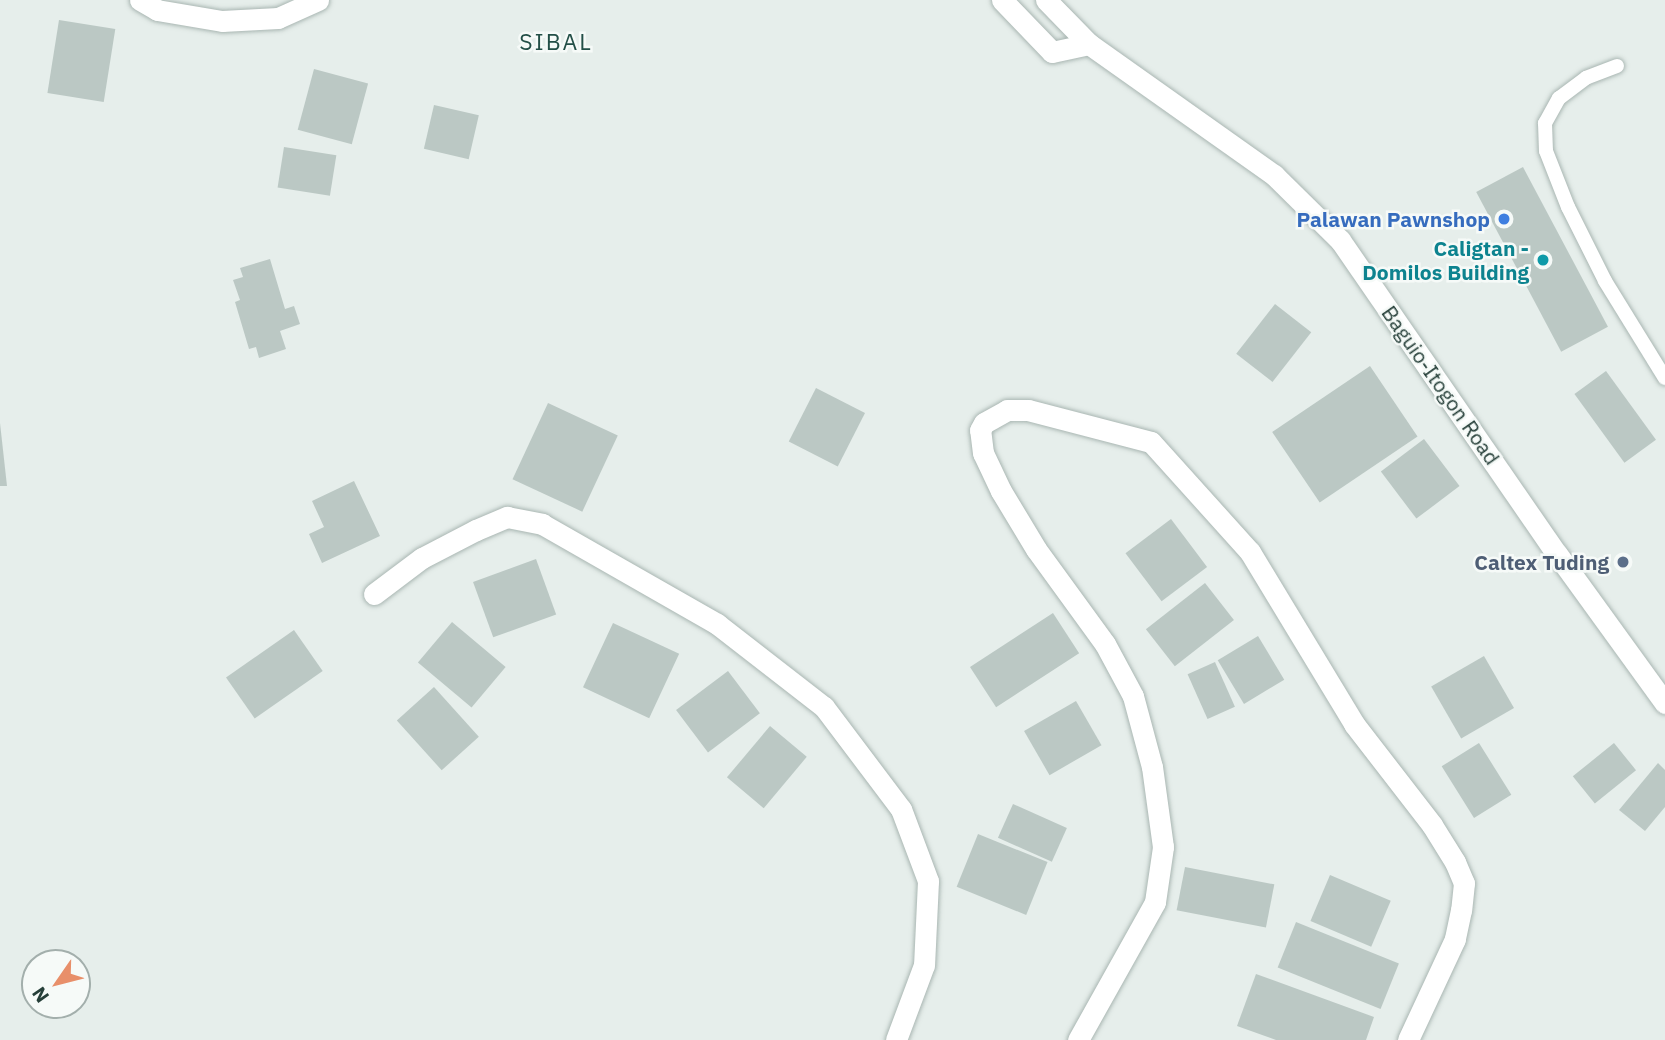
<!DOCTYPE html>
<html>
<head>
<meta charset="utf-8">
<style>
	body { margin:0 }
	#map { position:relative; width:1665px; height:1040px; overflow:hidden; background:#e6eeeb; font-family:"IBM Plex Sans",sans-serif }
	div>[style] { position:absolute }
	.building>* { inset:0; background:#bbc8c4; transform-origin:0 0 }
	.roads { filter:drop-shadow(0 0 2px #a9b6b2) drop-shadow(0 0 2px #a9b6b2) }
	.lane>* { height:14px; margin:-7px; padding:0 7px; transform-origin:7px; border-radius:7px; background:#fff }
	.street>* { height:21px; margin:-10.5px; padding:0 10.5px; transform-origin:10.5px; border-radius:10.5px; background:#fff }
	.secondary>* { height:21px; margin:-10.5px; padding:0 10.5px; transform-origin:10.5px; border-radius:10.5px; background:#fff }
	.dots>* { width:19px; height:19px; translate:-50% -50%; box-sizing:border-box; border:4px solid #f6faf8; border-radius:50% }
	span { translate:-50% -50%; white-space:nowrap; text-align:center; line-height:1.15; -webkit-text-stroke:5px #f6faf8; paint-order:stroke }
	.shop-label { font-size:21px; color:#366cbe; font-weight:700 }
	.right { translate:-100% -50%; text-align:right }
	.culture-label { font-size:21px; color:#0d838f; font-weight:700 }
	.street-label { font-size:21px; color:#263f39 }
	.service-label { font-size:21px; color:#4e5e75; font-weight:700 }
	.neighbourhood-label { font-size:23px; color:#234f47; letter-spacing:2px }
	.north { position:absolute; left:21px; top:949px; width:70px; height:70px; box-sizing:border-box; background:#f6faf8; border:2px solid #a3afac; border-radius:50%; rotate:235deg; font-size:19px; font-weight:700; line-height:28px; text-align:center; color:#263f39 }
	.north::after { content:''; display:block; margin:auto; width:24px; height:32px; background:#e88f6a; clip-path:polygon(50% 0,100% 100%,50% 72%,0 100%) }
</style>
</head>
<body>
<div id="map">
	<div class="building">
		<div style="left:59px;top:20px;width:57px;height:74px;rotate:9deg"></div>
		<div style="left:314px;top:69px;width:56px;height:63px;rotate:15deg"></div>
		<div style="left:434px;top:105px;width:46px;height:45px;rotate:13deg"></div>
		<div style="left:284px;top:147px;width:53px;height:41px;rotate:9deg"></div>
		<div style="left:1523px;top:167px;width:181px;height:53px;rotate:62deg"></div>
		<div style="clip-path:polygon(270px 259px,285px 309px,294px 306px,300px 324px,280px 331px,286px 349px,259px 358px,256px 347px,249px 349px,235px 302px,240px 300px,233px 280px,243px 277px,240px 268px)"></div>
		<div style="left:1275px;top:304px;width:46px;height:63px;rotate:38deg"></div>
		<div style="left:1370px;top:366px;width:85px;height:118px;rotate:56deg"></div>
		<div style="left:1606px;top:371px;width:85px;height:39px;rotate:54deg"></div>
		<div style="left:816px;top:388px;width:55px;height:60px;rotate:27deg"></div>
		<div style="left:548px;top:403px;width:77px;height:84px;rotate:25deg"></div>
		<div style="clip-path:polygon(0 423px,7px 486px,0 486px)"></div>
		<div style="left:1424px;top:439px;width:59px;height:54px;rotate:53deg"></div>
		<div style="clip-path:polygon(354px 481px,380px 536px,322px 563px,309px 534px,324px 527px,312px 501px)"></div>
		<div style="left:1171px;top:519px;width:60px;height:57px;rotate:53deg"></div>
		<div style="left:536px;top:559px;width:59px;height:67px;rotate:70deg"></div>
		<div style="left:1205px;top:583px;width:47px;height:75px;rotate:52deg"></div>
		<div style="left:1053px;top:613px;width:48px;height:99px;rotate:57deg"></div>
		<div style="left:452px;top:622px;width:70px;height:53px;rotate:40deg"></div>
		<div style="left:613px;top:623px;width:73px;height:71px;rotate:25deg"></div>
		<div style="left:294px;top:630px;width:50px;height:83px;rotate:55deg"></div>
		<div style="left:1258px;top:636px;width:51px;height:47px;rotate:59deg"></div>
		<div style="left:1484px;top:656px;width:60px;height:61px;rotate:60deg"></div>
		<div style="left:1215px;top:662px;width:49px;height:30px;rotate:66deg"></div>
		<div style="left:728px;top:671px;width:53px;height:65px;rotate:53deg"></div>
		<div style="left:434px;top:687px;width:67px;height:50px;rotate:48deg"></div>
		<div style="left:1076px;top:701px;width:51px;height:60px;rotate:60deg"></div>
		<div style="left:770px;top:726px;width:48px;height:67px;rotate:40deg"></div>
		<div style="left:1479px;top:743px;width:61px;height:44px;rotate:58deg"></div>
		<div style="left:1614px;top:743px;width:35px;height:53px;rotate:51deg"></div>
		<div style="clip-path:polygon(1658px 763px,1665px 770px,1665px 807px,1645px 831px,1619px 810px)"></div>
		<div style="left:1013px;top:804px;width:59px;height:37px;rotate:24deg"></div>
		<div style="left:978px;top:834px;width:75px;height:57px;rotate:22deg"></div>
		<div style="left:1185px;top:867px;width:91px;height:44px;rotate:11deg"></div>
		<div style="left:1330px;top:875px;width:66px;height:50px;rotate:23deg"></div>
		<div style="left:1296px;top:922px;width:111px;height:49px;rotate:22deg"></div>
		<div style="clip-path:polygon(1256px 974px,1374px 1017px,1366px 1040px,1276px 1040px,1237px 1026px)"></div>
	</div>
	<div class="roads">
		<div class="lane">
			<div style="left:1617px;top:66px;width:33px;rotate:159deg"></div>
			<div style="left:1586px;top:78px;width:34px;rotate:143deg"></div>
			<div style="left:1559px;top:98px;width:29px;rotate:119deg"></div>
			<div style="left:1545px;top:123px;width:28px;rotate:88deg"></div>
			<div style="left:1546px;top:151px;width:60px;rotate:68.6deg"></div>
			<div style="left:1568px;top:207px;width:83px;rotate:63.4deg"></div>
			<div style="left:1605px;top:281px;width:114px;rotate:58.3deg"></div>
		</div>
		<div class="street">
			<div style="left:140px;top:0;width:20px;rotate:30deg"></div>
			<div style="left:157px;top:10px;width:66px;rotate:9.6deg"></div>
			<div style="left:222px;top:21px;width:56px;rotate:-3.1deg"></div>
			<div style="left:278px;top:18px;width:44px;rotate:-24.2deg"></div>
			<div style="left:1002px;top:0;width:72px;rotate:46.1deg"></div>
			<div style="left:1052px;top:52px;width:38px;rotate:-12deg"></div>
			<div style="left:374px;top:594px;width:60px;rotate:-36.9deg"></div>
			<div style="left:422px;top:558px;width:61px;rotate:-27.4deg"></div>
			<div style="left:476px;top:530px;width:34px;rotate:-23deg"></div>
			<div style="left:507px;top:517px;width:36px;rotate:11deg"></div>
			<div style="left:542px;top:524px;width:202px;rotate:29.7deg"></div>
			<div style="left:717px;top:624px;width:135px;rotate:37.8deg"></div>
			<div style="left:824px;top:707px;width:128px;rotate:53deg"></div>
			<div style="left:901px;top:809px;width:77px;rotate:69.4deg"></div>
			<div style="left:928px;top:881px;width:84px;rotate:92.7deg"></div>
			<div style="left:924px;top:965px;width:80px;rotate:110.5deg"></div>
			<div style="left:1078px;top:1040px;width:158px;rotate:-60.8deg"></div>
			<div style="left:1155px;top:902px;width:56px;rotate:-81.7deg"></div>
			<div style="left:1163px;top:847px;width:81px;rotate:-97.8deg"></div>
			<div style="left:1152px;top:767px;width:73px;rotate:-105deg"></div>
			<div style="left:1133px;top:696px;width:59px;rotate:-118.3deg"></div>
			<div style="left:1105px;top:644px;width:117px;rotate:-126deg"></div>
			<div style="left:1036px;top:549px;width:68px;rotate:-121.1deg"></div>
			<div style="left:1001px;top:491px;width:42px;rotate:-115.3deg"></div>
			<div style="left:983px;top:453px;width:23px;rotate:-97deg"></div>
			<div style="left:980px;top:430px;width:8px;rotate:-60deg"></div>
			<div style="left:984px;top:423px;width:26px;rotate:-29deg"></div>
			<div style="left:1007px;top:410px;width:21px"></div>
			<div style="left:1028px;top:410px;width:127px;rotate:14.6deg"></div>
			<div style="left:1151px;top:442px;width:148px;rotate:48deg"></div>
			<div style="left:1250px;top:552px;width:201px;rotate:58.8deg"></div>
			<div style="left:1354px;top:724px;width:128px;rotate:52.3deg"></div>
			<div style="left:1432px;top:825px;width:44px;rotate:58.1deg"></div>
			<div style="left:1455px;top:862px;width:23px;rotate:67deg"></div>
			<div style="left:1464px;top:883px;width:27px;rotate:96deg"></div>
			<div style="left:1461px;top:910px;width:30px;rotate:102deg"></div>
			<div style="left:1455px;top:939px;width:111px;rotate:115deg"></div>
		</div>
		<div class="secondary">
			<div style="left:1046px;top:0;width:62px;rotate:45.7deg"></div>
			<div style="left:1089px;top:44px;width:227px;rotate:35.3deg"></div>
			<div style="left:1274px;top:175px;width:93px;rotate:44.6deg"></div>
			<div style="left:1340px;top:240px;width:382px;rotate:55.4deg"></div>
			<div style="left:1557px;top:554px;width:184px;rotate:54.1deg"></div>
		</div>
	</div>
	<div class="dots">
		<div style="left:1504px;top:219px;background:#3f7fe0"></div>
		<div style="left:1543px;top:260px;background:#0f9aa8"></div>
		<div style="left:1623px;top:562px;background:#5c6f8a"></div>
	</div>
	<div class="shop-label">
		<span class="right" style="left:1490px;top:219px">Palawan Pawnshop</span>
	</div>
	<div class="culture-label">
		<span class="right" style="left:1529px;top:260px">Caligtan -<br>Domilos Building</span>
	</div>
	<div class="street-label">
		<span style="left:1441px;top:385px;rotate:55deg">Baguio-Itogon Road</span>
	</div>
	<div class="service-label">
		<span class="right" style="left:1609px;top:562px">Caltex Tuding</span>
	</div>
	<div class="neighbourhood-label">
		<span style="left:556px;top:41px">SIBAL</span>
	</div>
	<div class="north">N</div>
</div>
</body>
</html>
